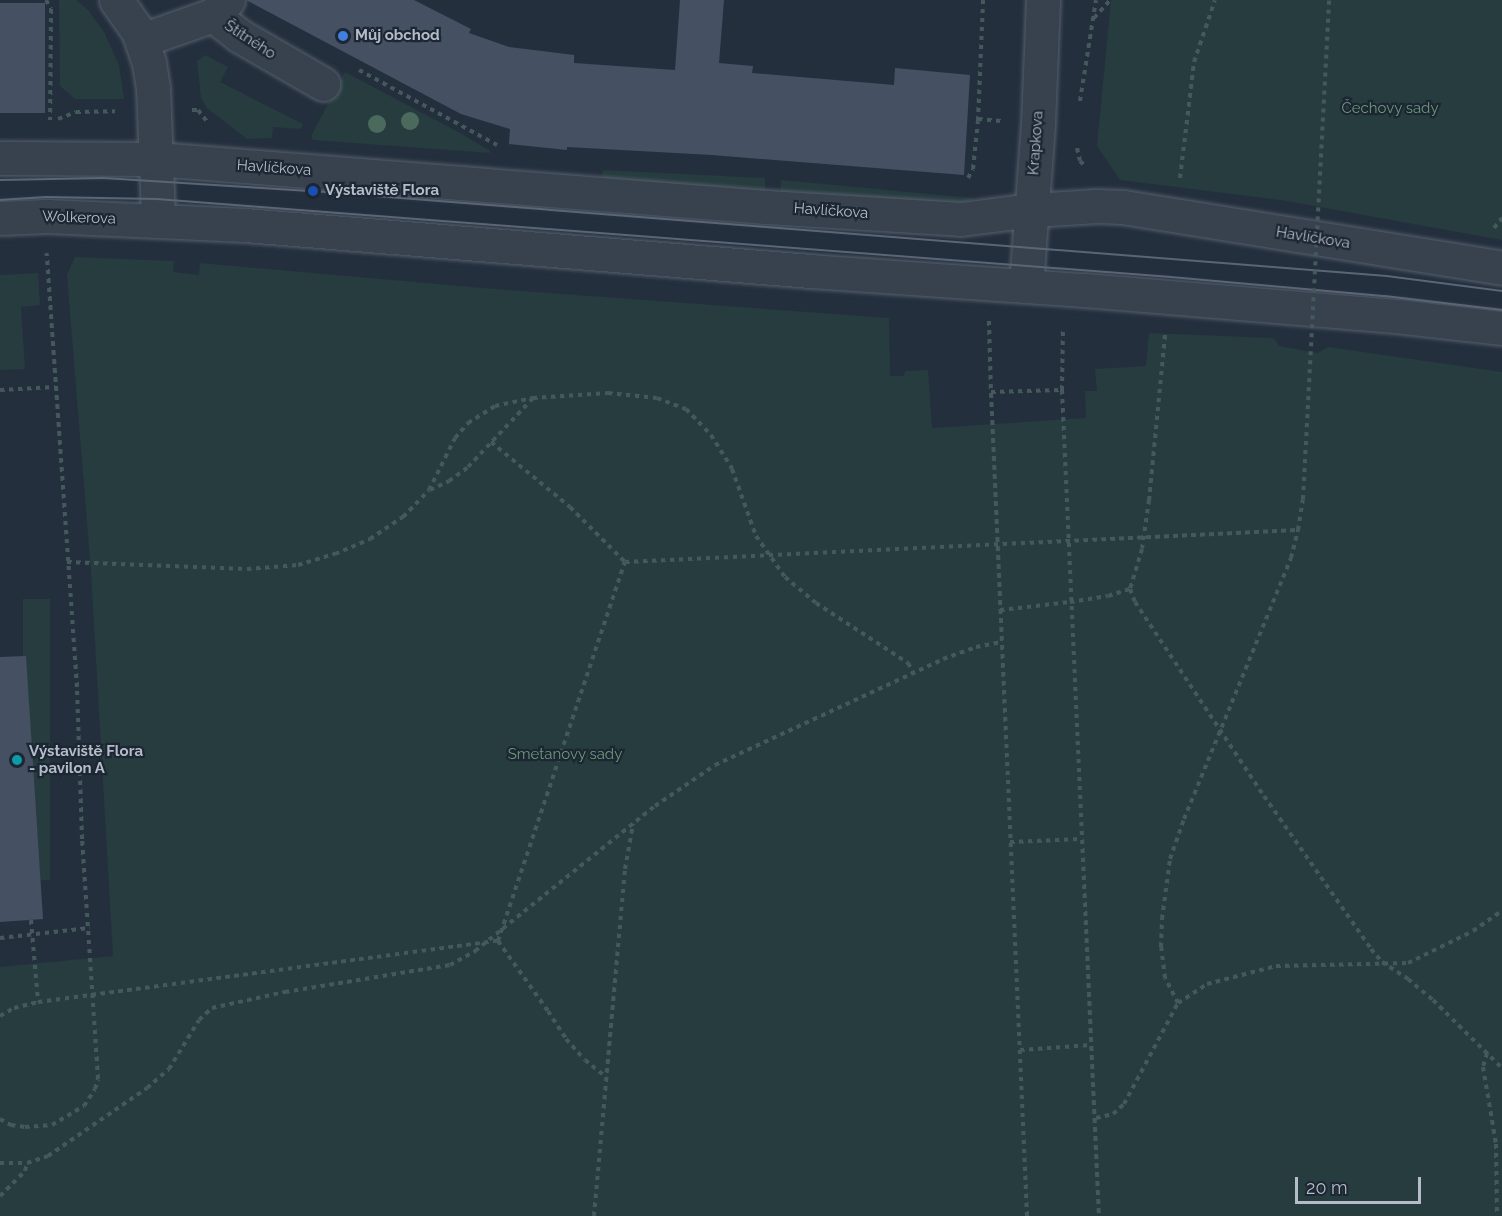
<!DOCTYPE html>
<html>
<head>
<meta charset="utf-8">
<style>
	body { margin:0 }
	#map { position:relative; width:1502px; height:1216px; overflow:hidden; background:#242f3e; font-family:Raleway,sans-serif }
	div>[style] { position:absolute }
	.green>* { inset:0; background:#263c3f; transform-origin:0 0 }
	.building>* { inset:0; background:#455162; transform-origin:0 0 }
	.path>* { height:4px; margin-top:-2px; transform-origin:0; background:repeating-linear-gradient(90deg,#44595c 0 4.5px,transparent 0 9px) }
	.roads { filter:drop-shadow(0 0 2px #565f6c) drop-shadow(0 0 2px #565f6c) }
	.minor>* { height:33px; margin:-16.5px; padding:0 16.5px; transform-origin:16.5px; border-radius:16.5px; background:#38414e }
	.tertiary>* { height:33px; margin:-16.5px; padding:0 16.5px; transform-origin:16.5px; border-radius:16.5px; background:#38414e }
	.tram>* { height:1.5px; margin:-0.75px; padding:0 0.75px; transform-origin:0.75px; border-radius:0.75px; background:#5a6575 }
	.path-bridge>* { height:4px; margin-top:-2px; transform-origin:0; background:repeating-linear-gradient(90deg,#44595c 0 4.5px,transparent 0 9px) }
	.trees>* { width:18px; height:18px; margin:-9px; border-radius:50%; background:#4b6a5d }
	.dots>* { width:16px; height:16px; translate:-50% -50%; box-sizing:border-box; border:3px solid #1d2633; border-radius:50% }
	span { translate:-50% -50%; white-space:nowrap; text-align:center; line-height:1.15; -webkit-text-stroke:4.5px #1d2633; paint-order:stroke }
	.poi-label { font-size:15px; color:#b4bcc9; font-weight:700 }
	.left { translate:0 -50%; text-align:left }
	.street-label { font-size:15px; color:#b4bcc9 }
	.park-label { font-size:15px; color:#6b9a76 }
	.scale { position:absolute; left:1295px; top:1177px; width:126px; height:27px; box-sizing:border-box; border:3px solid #b4bcc9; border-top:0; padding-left:8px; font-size:18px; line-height:21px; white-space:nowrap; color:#b4bcc9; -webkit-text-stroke:4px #1d2633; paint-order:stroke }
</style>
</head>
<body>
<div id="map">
	<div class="green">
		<div style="clip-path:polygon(59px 0,76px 0,88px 10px,104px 32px,119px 65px,124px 99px,75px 99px,60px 86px)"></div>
		<div style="clip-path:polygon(1111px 0,1502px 0,1502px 240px,1281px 200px,1120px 180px,1097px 146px)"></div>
		<div style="clip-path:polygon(205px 55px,228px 67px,220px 82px,303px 124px,301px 129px,273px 127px,272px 138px,247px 139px,207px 108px,201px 98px,197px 61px)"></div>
		<div style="clip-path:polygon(345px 72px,460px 133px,490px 151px,490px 153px,313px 140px,311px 136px)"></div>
		<div style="clip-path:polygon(603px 170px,765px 178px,765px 196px,601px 183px)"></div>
		<div style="clip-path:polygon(781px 180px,973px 198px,967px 204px,780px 197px)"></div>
		<div style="clip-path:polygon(75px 257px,174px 261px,173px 272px,199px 275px,200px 263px,482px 288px,889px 318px,890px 376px,904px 376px,905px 371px,928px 370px,932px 428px,1086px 418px,1085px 391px,1097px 391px,1095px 369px,1146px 366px,1149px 333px,1274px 338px,1279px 346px,1317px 353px,1328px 347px,1502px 372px,1502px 1216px,0 1216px,0 967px,113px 956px,91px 572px,67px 275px)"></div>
		<div style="clip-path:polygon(38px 273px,40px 305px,21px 307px,25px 369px,0 370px,0 275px)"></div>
		<div style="left:23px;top:599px;width:27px;height:281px"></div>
	</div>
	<div class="building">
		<div style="clip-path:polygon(246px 0,414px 0,471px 29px,469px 33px,509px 47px,574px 55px,574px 63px,675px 70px,680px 0,724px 0,719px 63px,753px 66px,752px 73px,894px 85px,895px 68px,970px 75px,964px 175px,712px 155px,567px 147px,567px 150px,509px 144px,510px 129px,461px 114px)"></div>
		<div style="left:45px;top:3px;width:110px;height:45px;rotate:90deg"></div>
		<div style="clip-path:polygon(26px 656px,43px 919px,0 922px,0 657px)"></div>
	</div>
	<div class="path">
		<div style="left:46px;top:0;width:10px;rotate:61deg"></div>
		<div style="left:51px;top:9px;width:111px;rotate:90.5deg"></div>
		<div style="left:1094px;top:18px;width:24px;rotate:-48deg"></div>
		<div style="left:359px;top:70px;width:157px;rotate:28.5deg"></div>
		<div style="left:1080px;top:101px;width:102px;rotate:-81deg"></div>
		<div style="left:192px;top:110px;width:6px"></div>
		<div style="left:198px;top:110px;width:16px;rotate:52deg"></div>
		<div style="left:58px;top:119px;width:19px;rotate:-21deg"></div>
		<div style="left:76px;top:112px;width:39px;rotate:-1deg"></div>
		<div style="left:978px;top:119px;width:23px;rotate:5deg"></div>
		<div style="left:1077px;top:148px;width:13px;rotate:77deg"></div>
		<div style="left:1080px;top:161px;width:8px;rotate:45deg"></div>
		<div style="left:968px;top:178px;width:10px;rotate:-61deg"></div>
		<div style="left:973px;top:169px;width:48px;rotate:-84.1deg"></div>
		<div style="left:978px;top:121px;width:121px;rotate:-87.6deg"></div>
		<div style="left:1180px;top:178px;width:117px;rotate:-83.1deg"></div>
		<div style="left:1194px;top:62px;width:65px;rotate:-71.3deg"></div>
		<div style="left:1494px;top:228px;width:13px;rotate:-51deg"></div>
		<div style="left:989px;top:321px;width:71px;rotate:88.4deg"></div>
		<div style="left:1165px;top:335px;width:166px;rotate:95.5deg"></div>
		<div style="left:1149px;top:500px;width:49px;rotate:98.1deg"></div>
		<div style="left:1142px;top:549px;width:42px;rotate:106.7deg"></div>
		<div style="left:1130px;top:589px;width:14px;rotate:69deg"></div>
		<div style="left:1135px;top:602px;width:233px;rotate:56.4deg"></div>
		<div style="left:1264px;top:796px;width:187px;rotate:55deg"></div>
		<div style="left:1371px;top:949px;width:17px;rotate:50deg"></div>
		<div style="left:1382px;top:962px;width:31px;rotate:33deg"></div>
		<div style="left:1408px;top:979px;width:33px;rotate:40deg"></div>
		<div style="left:1433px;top:1000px;width:97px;rotate:44.6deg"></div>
		<div style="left:0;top:390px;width:55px;rotate:-3.1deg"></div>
		<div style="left:1062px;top:390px;width:62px;rotate:-89.1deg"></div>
		<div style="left:491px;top:442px;width:102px;rotate:39.4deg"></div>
		<div style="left:570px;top:507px;width:78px;rotate:45deg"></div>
		<div style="left:430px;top:490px;width:21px;rotate:-25deg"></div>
		<div style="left:449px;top:481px;width:24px;rotate:-36deg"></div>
		<div style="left:468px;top:467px;width:95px;rotate:-46.7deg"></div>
		<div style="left:67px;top:562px;width:180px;rotate:2.2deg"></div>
		<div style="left:247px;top:569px;width:51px;rotate:-4.5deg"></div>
		<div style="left:298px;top:565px;width:39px;rotate:-17deg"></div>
		<div style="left:335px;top:554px;width:38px;rotate:-23deg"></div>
		<div style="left:370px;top:539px;width:40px;rotate:-34deg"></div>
		<div style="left:403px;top:517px;width:37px;rotate:-46deg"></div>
		<div style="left:429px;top:490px;width:58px;rotate:-63.4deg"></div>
		<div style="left:455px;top:438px;width:20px;rotate:-49deg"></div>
		<div style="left:468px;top:423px;width:32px;rotate:-32deg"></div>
		<div style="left:495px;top:406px;width:39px;rotate:-12deg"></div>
		<div style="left:533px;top:398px;width:75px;rotate:-3.8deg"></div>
		<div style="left:608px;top:393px;width:49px;rotate:5.8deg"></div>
		<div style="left:657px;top:398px;width:31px;rotate:21deg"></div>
		<div style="left:686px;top:409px;width:36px;rotate:46deg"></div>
		<div style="left:711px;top:435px;width:40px;rotate:58deg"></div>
		<div style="left:732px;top:469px;width:71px;rotate:70.3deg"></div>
		<div style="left:756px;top:536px;width:50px;rotate:54.7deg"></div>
		<div style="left:785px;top:577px;width:40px;rotate:40deg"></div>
		<div style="left:816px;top:603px;width:110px;rotate:33.1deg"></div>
		<div style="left:908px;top:663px;width:10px;rotate:61deg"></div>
		<div style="left:1000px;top:610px;width:70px;rotate:-6.5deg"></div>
		<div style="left:1070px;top:602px;width:38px;rotate:-9deg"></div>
		<div style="left:1108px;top:596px;width:23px;rotate:-18deg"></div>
		<div style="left:1010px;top:842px;width:71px;rotate:-2.4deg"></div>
		<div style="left:0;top:938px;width:90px;rotate:-6.4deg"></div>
		<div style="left:1178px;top:1003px;width:28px;rotate:-117deg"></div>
		<div style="left:1165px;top:978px;width:31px;rotate:-97deg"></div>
		<div style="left:1161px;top:947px;width:28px;rotate:-88deg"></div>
		<div style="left:1162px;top:919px;width:61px;rotate:-82.4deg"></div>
		<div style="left:1170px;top:859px;width:42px;rotate:-70.7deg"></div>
		<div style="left:548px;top:1011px;width:33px;rotate:57deg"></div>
		<div style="left:566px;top:1039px;width:28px;rotate:48deg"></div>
		<div style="left:585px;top:1060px;width:27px;rotate:39deg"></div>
		<div style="left:1020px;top:1050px;width:71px;rotate:-4deg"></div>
		<div style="left:1487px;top:1053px;width:15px;rotate:106deg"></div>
		<div style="left:1483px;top:1067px;width:78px;rotate:80.4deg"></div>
		<div style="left:1496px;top:1144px;width:72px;rotate:89.2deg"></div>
		<div style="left:1096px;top:1118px;width:17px;rotate:-13deg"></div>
		<div style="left:1113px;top:1114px;width:15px;rotate:-42deg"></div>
		<div style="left:1124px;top:1104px;width:115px;rotate:-61.9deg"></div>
		<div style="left:1178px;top:1003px;width:35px;rotate:-33deg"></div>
		<div style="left:1207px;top:984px;width:71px;rotate:-14.6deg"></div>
		<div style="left:1276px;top:966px;width:132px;rotate:-1.3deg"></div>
		<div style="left:1408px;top:963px;width:72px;rotate:-26.2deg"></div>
		<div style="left:1473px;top:931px;width:35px;rotate:-35deg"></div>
		<div style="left:0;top:1119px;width:13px;rotate:29deg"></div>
		<div style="left:11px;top:1125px;width:14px;rotate:8deg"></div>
		<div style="left:25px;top:1127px;width:27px;rotate:-4deg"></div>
		<div style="left:52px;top:1125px;width:37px;rotate:-31deg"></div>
		<div style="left:84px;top:1106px;width:20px;rotate:-57deg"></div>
		<div style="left:95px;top:1089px;width:10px;rotate:-73deg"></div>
		<div style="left:98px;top:1079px;width:241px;rotate:-93.8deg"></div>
		<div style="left:82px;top:839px;width:152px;rotate:-91.9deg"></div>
		<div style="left:77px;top:687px;width:435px;rotate:-94deg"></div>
		<div style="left:0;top:1163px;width:27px"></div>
		<div style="left:27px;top:1163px;width:22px;rotate:-18deg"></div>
		<div style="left:48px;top:1156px;width:120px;rotate:-34.5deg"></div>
		<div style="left:147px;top:1088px;width:29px;rotate:-41deg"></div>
		<div style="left:169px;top:1069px;width:57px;rotate:-58.5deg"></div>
		<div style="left:199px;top:1020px;width:18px;rotate:-43deg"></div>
		<div style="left:212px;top:1008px;width:75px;rotate:-12.4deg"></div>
		<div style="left:285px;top:992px;width:167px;rotate:-9.3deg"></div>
		<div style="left:450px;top:965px;width:29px;rotate:-29deg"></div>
		<div style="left:475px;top:951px;width:231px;rotate:-38.9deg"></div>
		<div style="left:655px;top:806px;width:73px;rotate:-34.3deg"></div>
		<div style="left:715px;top:765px;width:251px;rotate:-24.9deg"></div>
		<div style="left:943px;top:659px;width:35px;rotate:-20deg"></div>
		<div style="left:976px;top:647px;width:26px;rotate:-11deg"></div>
		<div style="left:0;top:1196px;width:35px;rotate:-45deg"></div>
		<div style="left:25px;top:1171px;width:8px;rotate:-76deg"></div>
		<div style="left:594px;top:1216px;width:348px;rotate:-84.9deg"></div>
		<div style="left:625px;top:869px;width:46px;rotate:-79.9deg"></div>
		<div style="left:1027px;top:1216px;width:825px;rotate:-92.5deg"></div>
		<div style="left:991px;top:392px;width:71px;rotate:-1.6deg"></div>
		<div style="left:1062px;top:390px;width:827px;rotate:87.44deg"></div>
	</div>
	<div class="roads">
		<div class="minor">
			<div style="left:213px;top:15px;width:34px;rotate:38deg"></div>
			<div style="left:240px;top:36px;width:96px;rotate:30deg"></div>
			<div style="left:142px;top:40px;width:75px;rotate:-19.4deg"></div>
			<div style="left:213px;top:15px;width:21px;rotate:-45deg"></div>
			<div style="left:1026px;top:286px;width:162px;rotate:-85.8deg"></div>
			<div style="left:1038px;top:124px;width:124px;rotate:-87.7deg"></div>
		</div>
		<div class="tertiary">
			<div style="left:116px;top:0;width:38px;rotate:55deg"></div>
			<div style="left:138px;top:31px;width:34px;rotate:71deg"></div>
			<div style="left:149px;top:63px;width:24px;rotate:81deg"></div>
			<div style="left:153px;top:87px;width:133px;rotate:87.8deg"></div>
			<div style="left:0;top:158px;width:156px;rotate:0.4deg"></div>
			<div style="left:156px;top:159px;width:612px;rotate:4.5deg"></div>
			<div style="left:766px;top:207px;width:195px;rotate:3.5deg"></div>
			<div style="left:961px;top:219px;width:72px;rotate:-7.2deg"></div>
			<div style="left:1032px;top:210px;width:65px;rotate:-3.5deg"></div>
			<div style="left:1097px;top:206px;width:26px;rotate:2deg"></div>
			<div style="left:1123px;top:207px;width:384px;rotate:9.1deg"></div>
			<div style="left:0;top:218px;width:47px;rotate:-2.4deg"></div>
			<div style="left:47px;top:216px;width:198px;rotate:2.6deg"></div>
			<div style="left:245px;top:225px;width:567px;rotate:4.65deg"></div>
			<div style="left:810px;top:271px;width:276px;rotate:4deg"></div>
			<div style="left:1085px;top:290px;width:320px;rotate:4.8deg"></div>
			<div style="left:1404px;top:317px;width:99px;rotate:6.4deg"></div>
		</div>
	</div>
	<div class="tram">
		<div style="left:0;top:180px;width:104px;rotate:-1.1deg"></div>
		<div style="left:104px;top:178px;width:209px;rotate:3.6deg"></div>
		<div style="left:313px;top:191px;width:1077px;rotate:4.53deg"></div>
		<div style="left:1387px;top:276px;width:116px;rotate:7.4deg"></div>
		<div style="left:0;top:200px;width:46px;rotate:-3.7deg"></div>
		<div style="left:46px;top:197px;width:111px;rotate:1deg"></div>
		<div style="left:157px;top:199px;width:1017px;rotate:4.4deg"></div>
		<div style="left:1171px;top:277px;width:215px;rotate:5.1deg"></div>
		<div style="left:1385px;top:296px;width:118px;rotate:6.8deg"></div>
	</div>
	<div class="path-bridge">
		<div style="left:1184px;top:819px;width:282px;rotate:-67.7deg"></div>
		<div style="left:1291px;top:558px;width:29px;rotate:-76deg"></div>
		<div style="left:31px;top:920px;width:82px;rotate:85.1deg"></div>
		<div style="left:498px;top:941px;width:400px;rotate:-71.5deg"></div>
		<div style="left:625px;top:562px;width:674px;rotate:-2.72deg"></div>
		<div style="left:1298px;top:530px;width:31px;rotate:-81deg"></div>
		<div style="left:1303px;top:499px;width:500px;rotate:-87deg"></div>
		<div style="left:0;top:1016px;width:16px;rotate:-30deg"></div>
		<div style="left:14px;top:1008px;width:25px;rotate:-14deg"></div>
		<div style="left:38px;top:1002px;width:464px;rotate:-7.6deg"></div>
		<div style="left:498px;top:941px;width:86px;rotate:54.5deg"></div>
	</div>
	<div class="trees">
		<div style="left:410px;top:121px"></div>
		<div style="left:377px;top:124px"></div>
	</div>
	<div class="dots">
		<div style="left:343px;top:36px;background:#3f7fe0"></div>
		<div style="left:313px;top:191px;background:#1a4fb4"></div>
		<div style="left:17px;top:760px;background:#0f9aa8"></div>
	</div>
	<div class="poi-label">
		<span class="left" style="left:355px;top:36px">Můj obchod</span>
		<span class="left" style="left:325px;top:191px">Výstaviště Flora</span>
		<span class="left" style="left:29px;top:760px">Výstaviště Flora<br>- pavilon A</span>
	</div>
	<div class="street-label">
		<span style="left:250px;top:40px;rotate:33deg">Štítného</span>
		<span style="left:1036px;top:143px;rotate:-86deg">Krapkova</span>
		<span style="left:274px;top:168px;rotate:4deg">Havlíčkova</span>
		<span style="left:831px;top:211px;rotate:4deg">Havlíčkova</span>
		<span style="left:79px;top:218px;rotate:2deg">Wolkerova</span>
		<span style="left:1313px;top:238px;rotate:9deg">Havlíčkova</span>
	</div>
	<div class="park-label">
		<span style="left:1390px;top:109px">Čechovy sady</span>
		<span style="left:565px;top:755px">Smetanovy sady</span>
	</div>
	<div class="scale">20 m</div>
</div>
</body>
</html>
